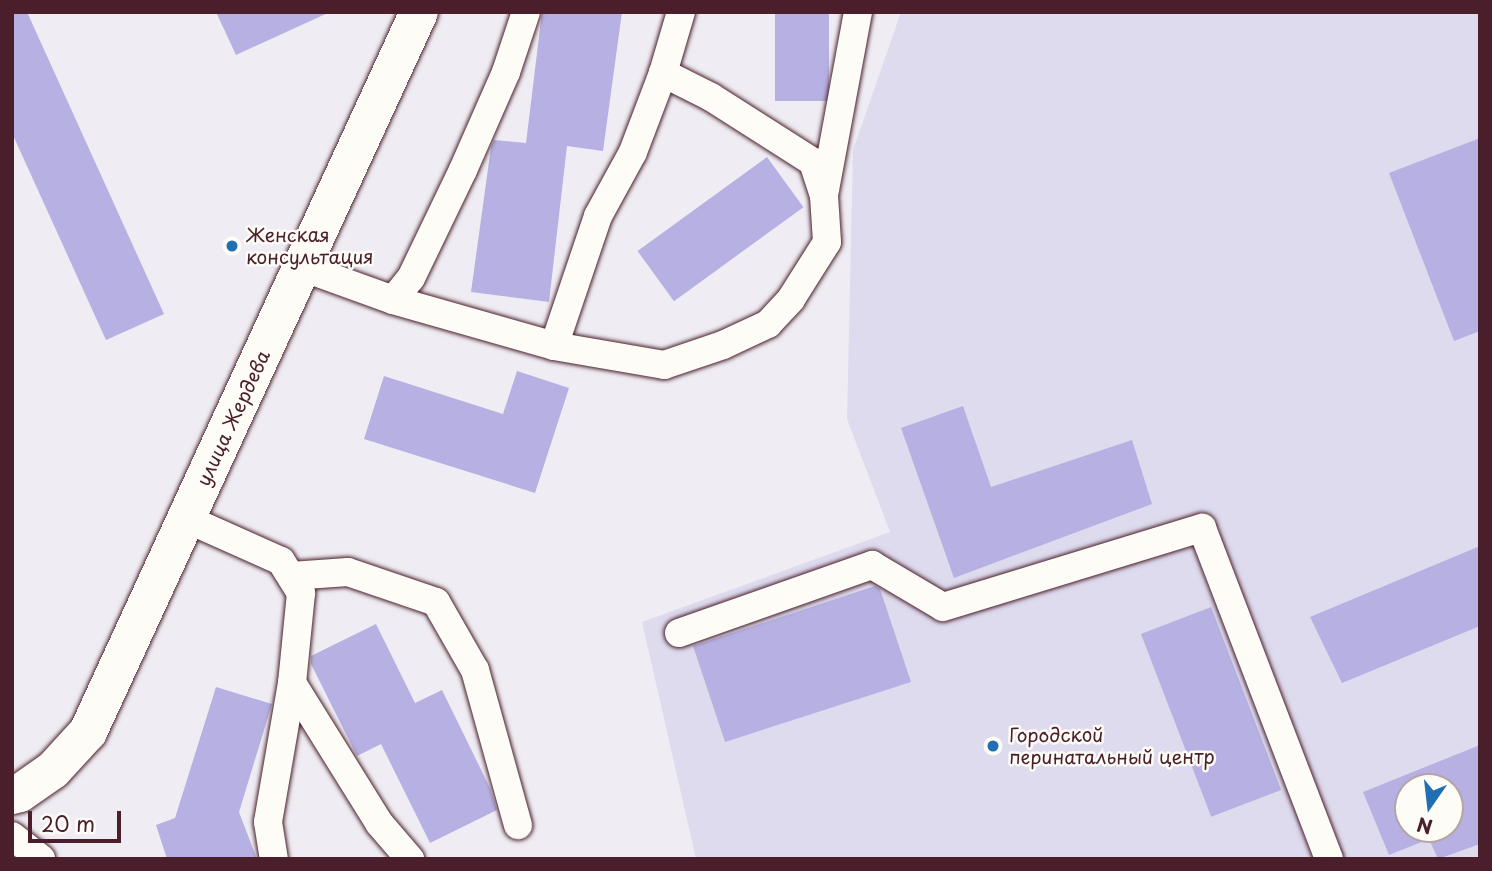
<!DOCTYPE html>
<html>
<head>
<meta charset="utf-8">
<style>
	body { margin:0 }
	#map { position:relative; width:1492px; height:871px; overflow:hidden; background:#efedf3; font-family:"Playpen Sans",sans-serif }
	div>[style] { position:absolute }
	.built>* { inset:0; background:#dedbee }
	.building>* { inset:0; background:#b6b1e2; transform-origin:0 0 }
	.roads { filter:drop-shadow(0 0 2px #4a1f2b) drop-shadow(0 0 2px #4a1f2b) }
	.street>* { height:28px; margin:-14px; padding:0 14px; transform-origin:14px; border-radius:14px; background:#fdfcf7 }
	.secondary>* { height:38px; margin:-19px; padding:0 19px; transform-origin:19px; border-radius:19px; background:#fdfcf7 }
	.dots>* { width:19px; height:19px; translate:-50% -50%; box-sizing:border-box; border:4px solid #fdfcf7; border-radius:50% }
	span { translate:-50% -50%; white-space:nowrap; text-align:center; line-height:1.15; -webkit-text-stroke:5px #fdfcf7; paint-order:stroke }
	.poi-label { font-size:19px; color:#4a1f2b }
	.left { translate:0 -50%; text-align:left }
	.street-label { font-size:19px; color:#4a1f2b }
	.frame { position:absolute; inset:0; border:14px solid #4a1f2b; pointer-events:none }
	.north { position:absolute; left:1394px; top:773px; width:70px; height:70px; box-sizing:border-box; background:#fdfcf7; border:2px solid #b5a4a5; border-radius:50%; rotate:194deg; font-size:19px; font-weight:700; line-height:28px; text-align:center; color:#4a1f2b }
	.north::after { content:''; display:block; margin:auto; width:24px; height:32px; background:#1f6fb2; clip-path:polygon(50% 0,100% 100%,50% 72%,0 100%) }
	.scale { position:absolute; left:28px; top:811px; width:93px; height:32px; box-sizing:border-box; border:4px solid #4a1f2b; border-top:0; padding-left:9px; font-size:21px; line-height:24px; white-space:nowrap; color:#4a1f2b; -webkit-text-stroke:5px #fdfcf7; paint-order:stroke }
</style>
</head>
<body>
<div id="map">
	<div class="built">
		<div style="clip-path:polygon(evenodd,901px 12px,1480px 12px,1480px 859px,696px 859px,642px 622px,890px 532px,847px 419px,853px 150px,901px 12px,1408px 787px,1450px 787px,1450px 829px,1408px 829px,1408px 787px)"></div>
	</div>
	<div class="building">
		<div style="clip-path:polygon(12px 12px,27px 12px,164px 314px,106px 340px,12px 133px)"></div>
		<div style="clip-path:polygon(216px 12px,330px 12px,236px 55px)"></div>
		<div style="clip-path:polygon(542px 12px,622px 12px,603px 151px,567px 146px,549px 302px,471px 292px,491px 147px,494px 140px,526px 143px)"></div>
		<div style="left:775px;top:12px;width:54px;height:89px"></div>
		<div style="clip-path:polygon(1480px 138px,1480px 331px,1454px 341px,1389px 173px)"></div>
		<div style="left:767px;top:157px;width:62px;height:160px;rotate:54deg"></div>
		<div style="clip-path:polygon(517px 371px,569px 388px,535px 493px,364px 439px,384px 376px,503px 414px)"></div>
		<div style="clip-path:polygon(963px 406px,991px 487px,1132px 440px,1152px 504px,954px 578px,901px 428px)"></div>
		<div style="clip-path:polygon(1480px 546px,1480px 626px,1342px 683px,1310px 617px)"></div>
		<div style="clip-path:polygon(875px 586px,880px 589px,911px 682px,725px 742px,693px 646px)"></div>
		<div style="left:1211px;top:607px;width:196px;height:75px;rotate:69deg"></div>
		<div style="clip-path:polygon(376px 624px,415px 703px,442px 690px,490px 788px,497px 810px,430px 843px,381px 744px,357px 756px,311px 664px,311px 656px)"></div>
		<div style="clip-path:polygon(216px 687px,272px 704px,239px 812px,257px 859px,167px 859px,156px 825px,175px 818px)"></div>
		<div style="clip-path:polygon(evenodd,1480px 745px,1480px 844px,1438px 859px,1429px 839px,1389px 855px,1363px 792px,1480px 745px,1408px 787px,1450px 787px,1450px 829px,1408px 829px,1408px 787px)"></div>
	</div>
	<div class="roads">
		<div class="street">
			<div style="left:825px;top:190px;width:181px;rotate:-79.5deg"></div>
			<div style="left:302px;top:267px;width:97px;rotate:19.9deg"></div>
			<div style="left:393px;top:300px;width:167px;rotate:15.9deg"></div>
			<div style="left:554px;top:346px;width:112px;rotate:9.8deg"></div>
			<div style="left:664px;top:365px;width:62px;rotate:-18.7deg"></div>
			<div style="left:723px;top:345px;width:50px;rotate:-25deg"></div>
			<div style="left:768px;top:324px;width:34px;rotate:-47deg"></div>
			<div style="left:791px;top:299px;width:67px;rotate:-57.7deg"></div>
			<div style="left:827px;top:242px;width:46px;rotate:-93.7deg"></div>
			<div style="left:824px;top:196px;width:36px;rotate:-108deg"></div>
			<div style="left:813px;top:162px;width:121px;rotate:-147.5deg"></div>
			<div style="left:711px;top:97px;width:54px;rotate:-153.4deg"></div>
			<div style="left:663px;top:73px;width:64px;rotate:-73.6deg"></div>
			<div style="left:393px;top:300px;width:28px;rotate:-51deg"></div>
			<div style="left:411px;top:278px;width:120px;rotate:-64.3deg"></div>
			<div style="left:463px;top:170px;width:107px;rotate:-66.3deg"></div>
			<div style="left:506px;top:72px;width:63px;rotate:-71.6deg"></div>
			<div style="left:554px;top:346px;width:137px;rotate:-71.3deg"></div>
			<div style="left:598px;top:216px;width:73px;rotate:-61.3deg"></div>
			<div style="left:633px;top:152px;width:85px;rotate:-69.2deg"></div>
			<div style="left:187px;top:519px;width:103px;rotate:24.1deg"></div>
			<div style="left:281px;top:561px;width:38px;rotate:58deg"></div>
			<div style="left:301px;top:593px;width:90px;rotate:95.7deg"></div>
			<div style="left:292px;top:683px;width:141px;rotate:99.8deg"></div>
			<div style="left:268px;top:822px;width:37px;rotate:81deg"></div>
			<div style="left:291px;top:576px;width:57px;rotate:-4deg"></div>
			<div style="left:348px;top:572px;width:93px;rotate:18.8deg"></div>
			<div style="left:436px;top:602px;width:78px;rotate:60.2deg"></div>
			<div style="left:475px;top:670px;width:161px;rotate:74.5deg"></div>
			<div style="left:679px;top:633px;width:205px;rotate:-19.4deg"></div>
			<div style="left:872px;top:565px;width:82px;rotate:30.6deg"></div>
			<div style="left:943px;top:607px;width:271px;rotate:-17deg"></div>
			<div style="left:1202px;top:528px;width:355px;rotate:69deg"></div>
			<div style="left:292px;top:683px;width:165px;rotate:58.1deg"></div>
			<div style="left:379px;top:823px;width:48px;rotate:49.3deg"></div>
			<div style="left:12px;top:836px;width:37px;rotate:38deg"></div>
		</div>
		<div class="secondary">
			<div style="left:12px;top:795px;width:8px;rotate:-14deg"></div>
			<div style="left:20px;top:793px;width:40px;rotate:-34.9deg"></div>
			<div style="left:53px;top:770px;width:52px;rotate:-47.4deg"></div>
			<div style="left:88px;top:732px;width:792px;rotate:-65.31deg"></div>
		</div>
	</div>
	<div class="dots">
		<div style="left:232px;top:246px;background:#1f6fb2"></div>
		<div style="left:993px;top:746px;background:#1f6fb2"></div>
	</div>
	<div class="poi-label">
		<span class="left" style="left:246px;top:246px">Женская<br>консультация</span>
		<span class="left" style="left:1009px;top:746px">Городской<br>перинатальный центр</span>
	</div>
	<div class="street-label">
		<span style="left:233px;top:418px;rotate:-65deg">улица Жердева</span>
	</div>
	<div class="frame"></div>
	<div class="north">N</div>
	<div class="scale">20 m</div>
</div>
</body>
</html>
